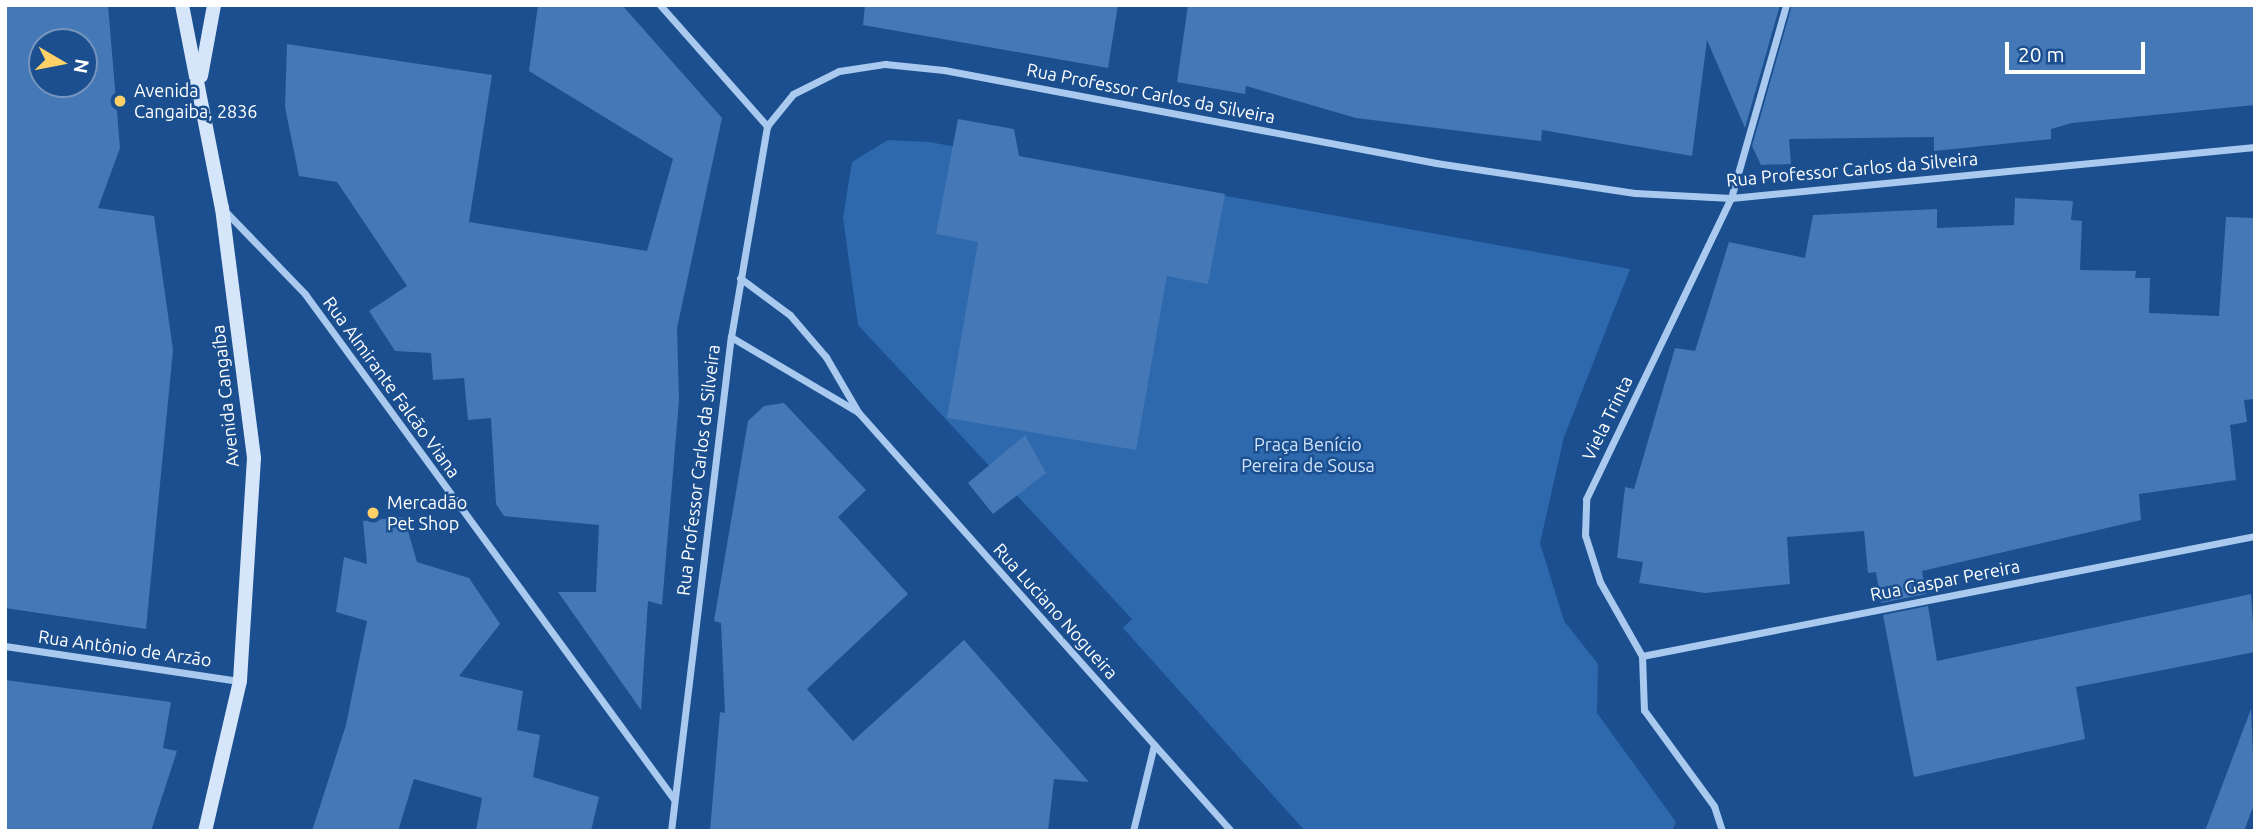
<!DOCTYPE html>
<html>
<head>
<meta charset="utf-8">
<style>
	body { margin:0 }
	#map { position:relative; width:2260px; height:836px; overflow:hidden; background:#1b4f8f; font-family:Ubuntu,sans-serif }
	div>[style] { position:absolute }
	.green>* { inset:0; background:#2e69ad }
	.building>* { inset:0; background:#4478b7 }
	.minor>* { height:7px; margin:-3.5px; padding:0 3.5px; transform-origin:3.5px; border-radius:3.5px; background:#a9c9ee }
	.secondary>* { height:14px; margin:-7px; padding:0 7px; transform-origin:7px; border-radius:7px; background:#d6e6fa }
	.dots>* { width:19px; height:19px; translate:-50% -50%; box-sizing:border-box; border:4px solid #1b4f8f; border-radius:50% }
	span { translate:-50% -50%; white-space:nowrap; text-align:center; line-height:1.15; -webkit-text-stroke:5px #1b4f8f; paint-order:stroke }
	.poi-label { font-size:18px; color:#fff }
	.left { translate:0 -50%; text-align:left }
	.street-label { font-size:18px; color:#fff }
	.park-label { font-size:18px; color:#cfe3fa }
	.frame { position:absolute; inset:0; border:7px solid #fff; pointer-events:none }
	.north { position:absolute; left:28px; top:28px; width:70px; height:70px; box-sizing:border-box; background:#1b4f8f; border:2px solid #7695bc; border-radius:50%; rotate:100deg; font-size:19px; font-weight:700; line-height:28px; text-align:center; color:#fff }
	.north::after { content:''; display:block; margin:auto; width:24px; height:32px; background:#ffd166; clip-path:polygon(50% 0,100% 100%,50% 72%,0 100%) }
	.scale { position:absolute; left:2005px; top:42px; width:140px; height:32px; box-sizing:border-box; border:4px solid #fff; border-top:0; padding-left:9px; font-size:21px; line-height:24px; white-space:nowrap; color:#fff; -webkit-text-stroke:5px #1b4f8f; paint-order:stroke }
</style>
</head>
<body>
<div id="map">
	<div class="green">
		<div style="clip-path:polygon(888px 140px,929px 142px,1630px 269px,1564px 437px,1540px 543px,1564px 621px,1598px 664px,1597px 713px,1676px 822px,1672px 831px,1305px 831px,1123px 628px,1132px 619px,858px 325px,843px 218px,852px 162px)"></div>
	</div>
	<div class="building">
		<div style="clip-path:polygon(evenodd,5px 5px,108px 5px,120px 148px,98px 208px,154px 216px,173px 350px,146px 629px,5px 608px,5px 5px,42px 42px,84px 42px,84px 84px,42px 84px,42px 42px)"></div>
		<div style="clip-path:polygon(538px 5px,622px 5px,722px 118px,677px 328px,679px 400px,662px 605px,648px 601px,641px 710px,558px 592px,596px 592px,599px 525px,504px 516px,496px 504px,491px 418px,468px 420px,464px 378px,433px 380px,431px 353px,395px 351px,369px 311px,407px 286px,337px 182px,299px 176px,285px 107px,287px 44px,492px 75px,469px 222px,647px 251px,673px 159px,529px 71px)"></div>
		<div style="clip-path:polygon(865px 5px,1118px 5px,1108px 68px,863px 25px)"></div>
		<div style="clip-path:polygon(1188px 5px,1780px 5px,1745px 128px,1707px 40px,1692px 156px,1542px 130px,1541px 141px,1356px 118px,1246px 86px,1245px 94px,1177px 82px)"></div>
		<div style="clip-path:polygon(1792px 5px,2255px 5px,2255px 105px,2072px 123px,2051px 129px,2051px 139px,1934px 151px,1934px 137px,1789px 139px,1791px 164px,1761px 165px,1752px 146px)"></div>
		<div style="clip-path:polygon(958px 119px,1014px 129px,1019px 156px,1225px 194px,1208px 284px,1167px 276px,1136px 450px,947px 418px,978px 242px,936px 234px)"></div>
		<div style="clip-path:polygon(2015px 198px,2073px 201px,2071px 220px,2082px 221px,2080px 270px,2136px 271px,2135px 278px,2150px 278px,2149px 313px,2219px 316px,2226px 217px,2255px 218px,2255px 399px,2244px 400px,2247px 422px,2230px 425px,2236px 480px,2139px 494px,2141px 520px,1922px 571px,1926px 594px,1881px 603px,1876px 572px,1868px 573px,1864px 531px,1787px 537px,1790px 584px,1705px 593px,1639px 583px,1643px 562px,1617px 558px,1625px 487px,1634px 489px,1675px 348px,1695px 351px,1729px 242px,1805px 258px,1813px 215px,1937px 209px,1937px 228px,2014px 225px)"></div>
		<div style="clip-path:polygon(784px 403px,866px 490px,838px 517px,908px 594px,807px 689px,853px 741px,964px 640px,1089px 782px,1054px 779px,1048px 831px,710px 831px,720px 712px,725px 713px,721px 623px,714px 621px,748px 421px,764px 406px)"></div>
		<div style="clip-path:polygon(1025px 435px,1046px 473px,993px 514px,968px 483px)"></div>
		<div style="clip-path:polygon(404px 517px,417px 562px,469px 578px,500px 624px,459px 676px,523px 691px,517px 730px,540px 735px,533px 777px,599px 797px,591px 831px,476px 831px,482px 798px,414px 779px,398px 831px,312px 831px,346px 725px,367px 621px,336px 612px,344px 557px,367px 564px,363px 521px)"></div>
		<div style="clip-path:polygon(2251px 594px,2255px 652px,2076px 687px,2085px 739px,1914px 777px,1883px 615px,1928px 606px,1937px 661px)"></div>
		<div style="clip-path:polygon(5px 680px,171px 702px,163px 748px,177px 751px,151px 831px,5px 831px)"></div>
		<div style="clip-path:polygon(2251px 709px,2255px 802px,2244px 831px,2205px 831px)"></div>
	</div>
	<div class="minor">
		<div style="left:660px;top:5px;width:162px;rotate:48.5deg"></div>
		<div style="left:224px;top:210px;width:117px;rotate:46deg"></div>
		<div style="left:305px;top:294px;width:624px;rotate:53.86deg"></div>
		<div style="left:740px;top:278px;width:62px;rotate:36.5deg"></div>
		<div style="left:790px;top:315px;width:55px;rotate:49.4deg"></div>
		<div style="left:826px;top:357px;width:64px;rotate:59.8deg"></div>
		<div style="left:858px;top:412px;width:561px;rotate:48.32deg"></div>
		<div style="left:731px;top:337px;width:147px;rotate:30.6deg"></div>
		<div style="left:5px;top:646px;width:238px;rotate:8.5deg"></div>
		<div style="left:1642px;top:656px;width:85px;rotate:-119.6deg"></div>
		<div style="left:1600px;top:582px;width:49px;rotate:-107.7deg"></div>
		<div style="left:1585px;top:535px;width:36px;rotate:-88deg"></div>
		<div style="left:1586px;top:499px;width:334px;rotate:-64.3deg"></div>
		<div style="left:1731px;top:198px;width:201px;rotate:-74.1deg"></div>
		<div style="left:1642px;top:656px;width:625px;rotate:-11.08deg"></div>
		<div style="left:1642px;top:656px;width:54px;rotate:87.9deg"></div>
		<div style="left:1644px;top:710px;width:119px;rotate:53.9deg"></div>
		<div style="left:1714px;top:806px;width:26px;rotate:72deg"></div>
		<div style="left:671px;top:831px;width:498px;rotate:-83.1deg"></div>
		<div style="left:731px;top:337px;width:214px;rotate:-80.3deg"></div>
		<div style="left:767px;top:126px;width:41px;rotate:-50.9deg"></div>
		<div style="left:793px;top:94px;width:51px;rotate:-26.6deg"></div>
		<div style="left:839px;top:71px;width:47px;rotate:-8.7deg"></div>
		<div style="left:885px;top:64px;width:59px;rotate:5.8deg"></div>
		<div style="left:944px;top:70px;width:501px;rotate:10.7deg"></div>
		<div style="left:1436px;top:163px;width:201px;rotate:8.6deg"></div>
		<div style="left:1635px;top:193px;width:96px;rotate:3deg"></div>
		<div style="left:1731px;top:198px;width:526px;rotate:-5.56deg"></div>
		<div style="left:1133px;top:831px;width:89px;rotate:-76.3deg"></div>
	</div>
	<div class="secondary">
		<div style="left:182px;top:5px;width:207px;rotate:78.9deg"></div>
		<div style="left:222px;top:208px;width:252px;rotate:82.7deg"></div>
		<div style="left:254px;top:458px;width:223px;rotate:93.6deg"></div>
		<div style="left:240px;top:681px;width:154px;rotate:103.1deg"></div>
		<div style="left:201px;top:76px;width:72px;rotate:-79.6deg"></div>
	</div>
	<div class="dots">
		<div style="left:120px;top:101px;background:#ffd166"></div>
		<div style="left:373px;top:513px;background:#ffd166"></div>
	</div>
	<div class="poi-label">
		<span class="left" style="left:134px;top:101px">Avenida<br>Cangaiba, 2836</span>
		<span class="left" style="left:387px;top:513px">Mercadão<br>Pet Shop</span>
	</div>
	<div class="street-label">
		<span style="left:1151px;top:93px;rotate:11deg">Rua Professor Carlos da Silveira</span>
		<span style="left:1852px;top:169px;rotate:-5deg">Rua Professor Carlos da Silveira</span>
		<span style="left:392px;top:387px;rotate:54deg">Rua Almirante Falcão Viana</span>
		<span style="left:225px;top:396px;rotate:-96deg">Avenida Cangaíba</span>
		<span style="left:1607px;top:418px;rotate:-64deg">Viela Trinta</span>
		<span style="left:698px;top:470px;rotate:-83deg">Rua Professor Carlos da Silveira</span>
		<span style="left:1945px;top:580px;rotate:-11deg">Rua Gaspar Pereira</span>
		<span style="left:1056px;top:611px;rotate:48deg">Rua Luciano Nogueira</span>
		<span style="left:125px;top:648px;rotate:8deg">Rua Antônio de Arzão</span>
	</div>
	<div class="park-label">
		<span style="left:1308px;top:455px">Praça Benício<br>Pereira de Sousa</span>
	</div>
	<div class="frame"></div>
	<div class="north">N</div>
	<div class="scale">20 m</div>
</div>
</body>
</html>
